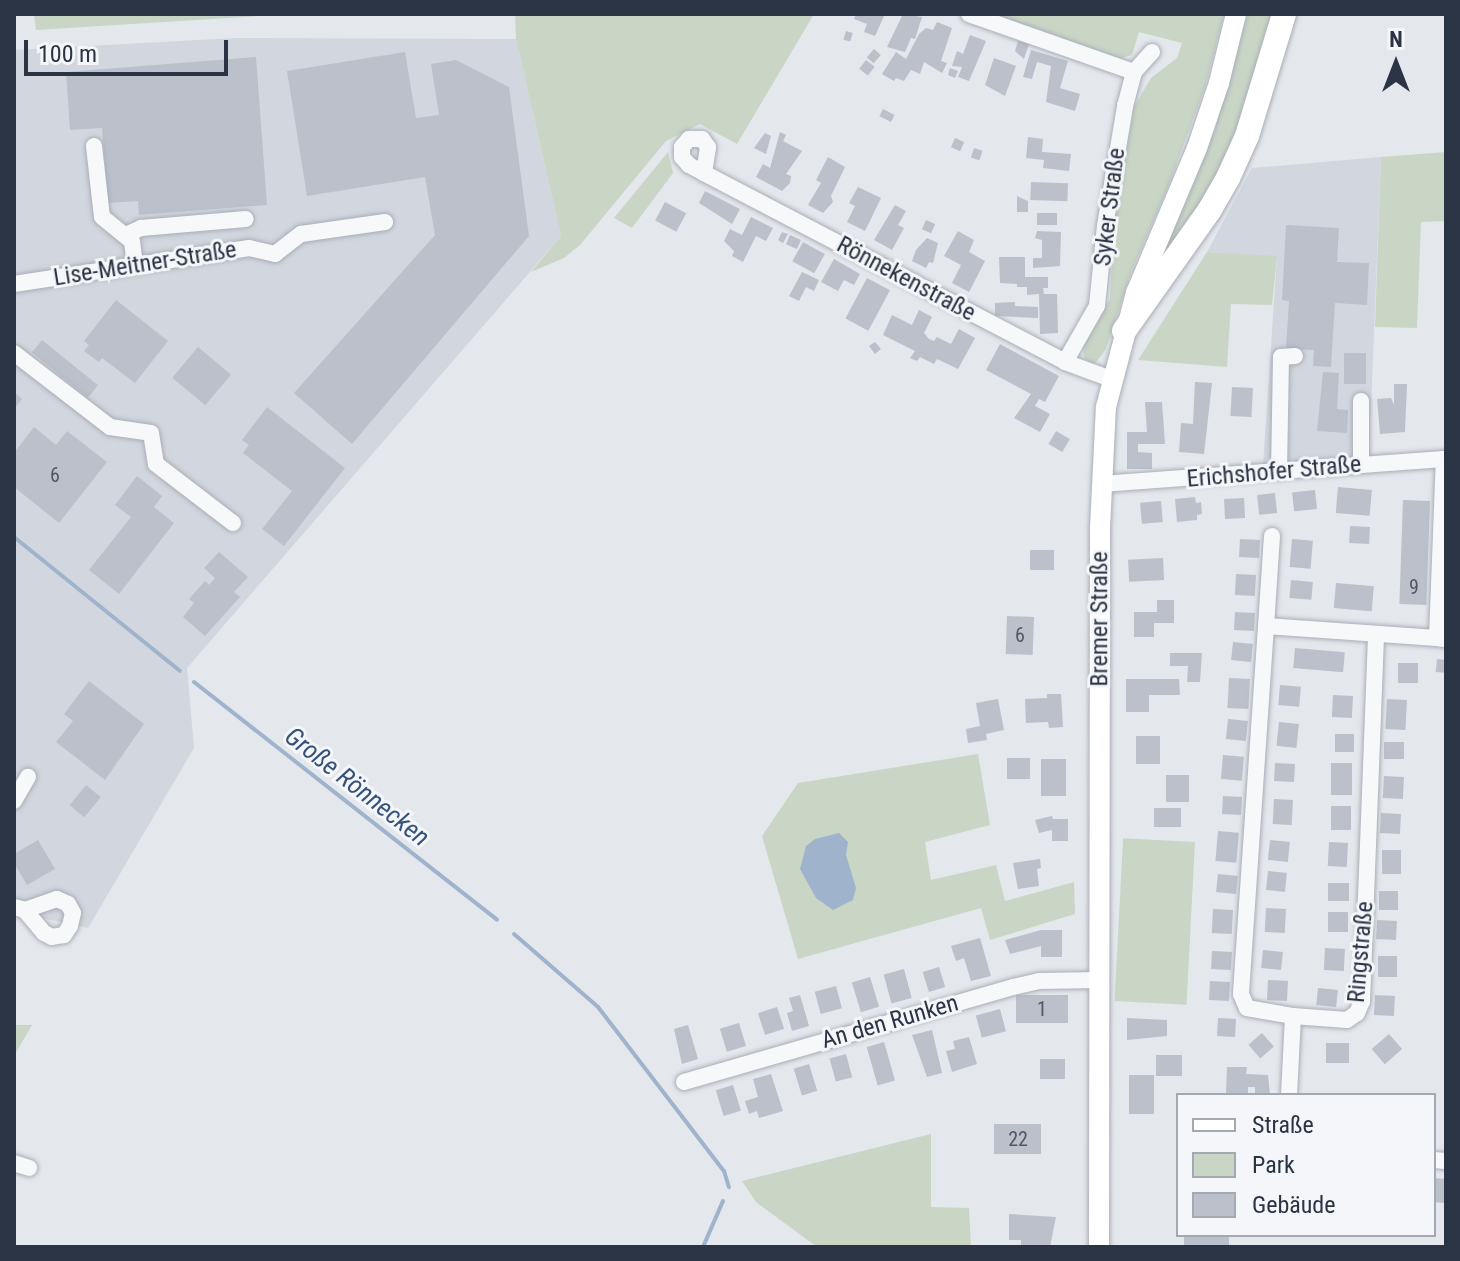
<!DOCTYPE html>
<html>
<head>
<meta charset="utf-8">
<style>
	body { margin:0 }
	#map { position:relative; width:1460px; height:1261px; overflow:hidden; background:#e4e7ec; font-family:"Roboto Condensed",sans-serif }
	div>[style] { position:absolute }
	.built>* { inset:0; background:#d2d6de }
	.green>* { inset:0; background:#c9d6c5; transform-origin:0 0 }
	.water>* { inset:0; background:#9fb4cc }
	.stream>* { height:4px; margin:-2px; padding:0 2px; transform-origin:2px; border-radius:2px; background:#9fb4cc }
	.building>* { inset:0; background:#bbc0ca; transform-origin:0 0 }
	.roads { filter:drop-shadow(0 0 2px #a9aeb7) drop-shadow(0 0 2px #a9aeb7) }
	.minor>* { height:16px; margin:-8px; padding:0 8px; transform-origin:8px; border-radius:8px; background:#f7f8fa }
	.major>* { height:20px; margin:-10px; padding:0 10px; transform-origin:10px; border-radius:10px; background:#fff }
	.highway>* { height:24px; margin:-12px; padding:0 12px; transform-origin:12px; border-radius:12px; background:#fff }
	span { translate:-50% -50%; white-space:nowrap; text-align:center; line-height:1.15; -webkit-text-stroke:6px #f4f6f9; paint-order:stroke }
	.number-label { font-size:20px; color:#4f5766 }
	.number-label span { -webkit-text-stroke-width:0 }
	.street-label { font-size:24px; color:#2b3445 }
	.water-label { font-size:26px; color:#34527a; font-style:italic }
	.frame { position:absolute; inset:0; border:16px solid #2b3445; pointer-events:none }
	.legend { position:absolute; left:1176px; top:1093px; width:260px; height:144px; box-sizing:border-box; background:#f4f6f9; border:2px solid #a4a8b1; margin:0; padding:10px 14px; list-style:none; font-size:24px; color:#2b3445 }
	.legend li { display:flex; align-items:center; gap:16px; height:40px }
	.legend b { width:40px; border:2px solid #a4a8b1 }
	.north { position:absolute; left:1356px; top:24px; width:80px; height:80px; -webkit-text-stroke:6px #f4f6f9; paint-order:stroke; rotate:0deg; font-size:22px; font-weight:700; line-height:32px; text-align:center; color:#2b3445 }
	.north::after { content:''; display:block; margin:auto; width:28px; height:36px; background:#2b3445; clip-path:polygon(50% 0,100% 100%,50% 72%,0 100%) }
	.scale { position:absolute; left:24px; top:40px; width:204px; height:36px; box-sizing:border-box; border:4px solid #2b3445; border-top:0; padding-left:10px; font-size:24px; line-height:28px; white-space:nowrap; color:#2b3445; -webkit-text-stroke:6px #f4f6f9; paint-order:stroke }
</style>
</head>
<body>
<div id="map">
	<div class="built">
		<div style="clip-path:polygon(235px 38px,516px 39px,561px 236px,187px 668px,194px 748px,88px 928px,14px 912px,14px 50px)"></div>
		<div style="clip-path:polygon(1381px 157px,1369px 458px,1263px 465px,1277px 257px,1207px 252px,1252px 168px)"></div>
	</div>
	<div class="green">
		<div style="clip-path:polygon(34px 14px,290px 14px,36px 30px)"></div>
		<div style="clip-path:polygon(515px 14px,814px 14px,737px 144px,700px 124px,666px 141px,580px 245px,564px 258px,531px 272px,561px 236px,516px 39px)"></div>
		<div style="clip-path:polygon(987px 14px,1224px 14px,1205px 87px,1168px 187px,1131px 272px,1106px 349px,1094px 365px,1084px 358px,1083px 345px,1110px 299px,1114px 223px,1134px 107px,1151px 78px,1177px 58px,1182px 43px,1139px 32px,1132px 55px,1117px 59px)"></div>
		<div style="clip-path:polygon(1248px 14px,1278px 14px,1231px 155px,1151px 282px,1215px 129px)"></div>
		<div style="clip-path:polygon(668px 152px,673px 173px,632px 228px,614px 218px)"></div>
		<div style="clip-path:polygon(1446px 152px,1446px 221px,1421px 222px,1417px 328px,1375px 327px,1381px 157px)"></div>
		<div style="clip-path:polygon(1207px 252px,1277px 256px,1272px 305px,1231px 304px,1227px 367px,1138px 360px)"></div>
		<div style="clip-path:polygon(978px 754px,990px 825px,925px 842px,931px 880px,996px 865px,1005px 901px,1074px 882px,1075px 914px,990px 940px,981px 908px,798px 959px,762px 836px,798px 783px)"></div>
		<div style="left:1195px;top:842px;width:163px;height:72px;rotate:93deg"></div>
		<div style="clip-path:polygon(14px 1025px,32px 1025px,14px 1056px)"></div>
		<div style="clip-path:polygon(931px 1134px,931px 1207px,969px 1208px,971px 1247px,817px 1247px,756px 1202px,742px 1181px)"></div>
	</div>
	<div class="water">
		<div style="clip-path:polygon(839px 833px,848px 842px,846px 855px,856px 888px,853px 900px,833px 910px,816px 898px,800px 869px,806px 846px,815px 839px)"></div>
	</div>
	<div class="stream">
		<div style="left:14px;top:537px;width:213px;rotate:38.9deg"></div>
		<div style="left:194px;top:682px;width:385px;rotate:38.1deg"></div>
		<div style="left:514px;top:934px;width:111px;rotate:41deg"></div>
		<div style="left:598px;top:1007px;width:207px;rotate:52.5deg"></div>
		<div style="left:724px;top:1171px;width:17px;rotate:73deg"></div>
		<div style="left:703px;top:1247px;width:50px;rotate:-66.5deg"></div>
	</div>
	<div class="building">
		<div style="clip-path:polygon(856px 14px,885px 14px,875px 36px,864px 32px,867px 24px,854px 19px)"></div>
		<div style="clip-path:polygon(903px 14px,922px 17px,915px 39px,911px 38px,905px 52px,887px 47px)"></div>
		<div style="clip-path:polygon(937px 22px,952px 28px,941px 61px,947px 63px,942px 73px,924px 62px,920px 74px,911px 70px,904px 81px,896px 78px,894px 81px,882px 74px,896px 52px,906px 59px,919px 34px,926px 28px,933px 30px)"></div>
		<div style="left:846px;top:31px;width:7px;height:9px;rotate:16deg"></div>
		<div style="clip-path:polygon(970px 35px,986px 41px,969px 81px,958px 77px,962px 67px,952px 66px,957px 51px,963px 54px)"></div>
		<div style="clip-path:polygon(1018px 41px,1029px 44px,1024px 59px,1015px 51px)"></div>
		<div style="left:874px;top:49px;width:9px;height:11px;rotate:41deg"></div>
		<div style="clip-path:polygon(1031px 50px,1068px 61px,1060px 88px,1080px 94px,1075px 111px,1046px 102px,1051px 66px,1037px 62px,1032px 79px,1023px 77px)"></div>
		<div style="clip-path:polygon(405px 52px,416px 118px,439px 115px,431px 64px,456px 60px,509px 87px,529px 236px,352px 444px,294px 393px,435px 235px,425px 177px,307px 196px,287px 71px)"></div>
		<div style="clip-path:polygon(256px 57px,267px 205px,139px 215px,138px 201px,108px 203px,102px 128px,70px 130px,66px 72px)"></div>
		<div style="clip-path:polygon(994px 58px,1016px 66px,1005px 96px,985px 85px)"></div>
		<div style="left:866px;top:60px;width:11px;height:11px;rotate:38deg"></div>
		<div style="clip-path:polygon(950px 68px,958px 71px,955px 78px,948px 75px)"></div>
		<div style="left:883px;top:109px;width:13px;height:8px;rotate:27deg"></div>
		<div style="clip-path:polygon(780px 132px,786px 135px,783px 141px,802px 151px,786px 174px,791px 176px,790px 183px,782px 191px,756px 177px,763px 164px,770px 168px)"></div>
		<div style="clip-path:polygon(765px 133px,771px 136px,766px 154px,754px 148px)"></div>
		<div style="clip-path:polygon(1028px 137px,1043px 139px,1042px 152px,1071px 154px,1069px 171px,1043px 168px,1044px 160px,1026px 158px)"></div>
		<div style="left:955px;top:138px;width:10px;height:10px;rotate:24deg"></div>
		<div style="left:974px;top:148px;width:9px;height:10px;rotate:18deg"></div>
		<div style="clip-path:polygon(828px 157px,845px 167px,831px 196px,833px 202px,823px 213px,808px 205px,821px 183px,816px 180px)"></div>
		<div style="left:1031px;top:182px;width:37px;height:18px;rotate:2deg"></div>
		<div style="clip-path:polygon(858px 187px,881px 198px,865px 231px,847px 222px,855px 206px,849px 203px)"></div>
		<div style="clip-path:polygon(705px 191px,740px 209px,732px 224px,699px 203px)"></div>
		<div style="clip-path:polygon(1017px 196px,1028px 201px,1028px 212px,1017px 212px)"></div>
		<div style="left:665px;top:202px;width:24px;height:21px;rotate:28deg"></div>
		<div style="clip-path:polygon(895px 205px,906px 211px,898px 225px,904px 228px,892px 250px,874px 240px)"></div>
		<div style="left:1037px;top:213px;width:20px;height:12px"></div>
		<div style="clip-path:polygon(751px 217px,773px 228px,766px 241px,756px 236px,743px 262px,732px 256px,734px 251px,724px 241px,730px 229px,742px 235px)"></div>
		<div style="left:926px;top:220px;width:10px;height:10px;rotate:24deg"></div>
		<div style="clip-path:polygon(1286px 225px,1339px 228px,1337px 262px,1369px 263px,1367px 305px,1335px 303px,1331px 367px,1313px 366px,1314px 350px,1286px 349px,1289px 301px,1282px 300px)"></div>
		<div style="clip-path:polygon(958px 231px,974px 240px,969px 252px,985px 261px,969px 292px,952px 283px,961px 265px,944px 256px)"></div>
		<div style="clip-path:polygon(1037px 231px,1061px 232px,1060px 266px,1033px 268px,1033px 258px,1042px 258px,1042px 240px,1035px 238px)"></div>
		<div style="clip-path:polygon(782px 232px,788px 234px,783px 243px,778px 240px)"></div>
		<div style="left:790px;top:235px;width:12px;height:10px;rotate:24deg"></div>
		<div style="clip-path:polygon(927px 238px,938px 243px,933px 263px,929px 262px,926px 268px,912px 261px,916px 250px)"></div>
		<div style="left:803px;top:242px;width:25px;height:22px;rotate:29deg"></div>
		<div style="clip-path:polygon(999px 257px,1025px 257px,1025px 277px,1048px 277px,1048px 288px,1043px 288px,1044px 294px,1057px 294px,1058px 333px,1040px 334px,1039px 294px,1027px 295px,1027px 287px,1017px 287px,1017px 284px,1000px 283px)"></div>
		<div style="clip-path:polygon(834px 259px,860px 274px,854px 285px,844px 280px,838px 291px,821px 282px)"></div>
		<div style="clip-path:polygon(802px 272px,819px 280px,814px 291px,806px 287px,799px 301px,789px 296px)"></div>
		<div style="left:867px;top:278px;width:26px;height:46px;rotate:28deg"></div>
		<div style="clip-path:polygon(116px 300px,168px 341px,135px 383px,102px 358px,99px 362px,84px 351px,89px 345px,84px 341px)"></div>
		<div style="clip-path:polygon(1015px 302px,1015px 306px,1038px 307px,1038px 318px,995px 316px,995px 303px)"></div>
		<div style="clip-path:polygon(919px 310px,932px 317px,924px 333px,929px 339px,934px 341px,937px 337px,951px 344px,959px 329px,975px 338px,958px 369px,937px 359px,934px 364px,920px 357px,917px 361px,910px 358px,915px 351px,883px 335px,892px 315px,912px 325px)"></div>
		<div style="left:42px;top:340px;width:72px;height:16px;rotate:39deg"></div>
		<div style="clip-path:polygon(875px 342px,881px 349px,875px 354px,869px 346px)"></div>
		<div style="clip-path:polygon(1000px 344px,1059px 376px,1045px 402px,1039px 399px,1035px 406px,1050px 414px,1040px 432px,1014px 418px,1031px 394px,986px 370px)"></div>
		<div style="left:198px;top:347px;width:43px;height:40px;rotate:40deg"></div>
		<div style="left:1344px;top:353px;width:22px;height:31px"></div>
		<div style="clip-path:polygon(1323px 372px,1339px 373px,1337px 409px,1348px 410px,1347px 433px,1317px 431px)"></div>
		<div style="clip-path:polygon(1195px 382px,1212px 383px,1204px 454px,1179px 452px,1181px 423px,1193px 424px)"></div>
		<div style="clip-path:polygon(1394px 384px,1407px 384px,1405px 432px,1380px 434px,1377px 399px,1391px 398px,1394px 405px)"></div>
		<div style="left:1232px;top:387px;width:21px;height:29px;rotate:3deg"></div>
		<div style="clip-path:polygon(14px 392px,22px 399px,14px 409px)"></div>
		<div style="clip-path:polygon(1145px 402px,1162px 402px,1165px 444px,1138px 444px,1138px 452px,1152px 453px,1152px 469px,1127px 469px,1127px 432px,1147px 432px)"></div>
		<div style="clip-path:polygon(267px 407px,345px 468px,284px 546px,262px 529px,292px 491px,243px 453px,249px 445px,242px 440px)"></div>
		<div style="clip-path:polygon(34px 427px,56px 445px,67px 431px,107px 462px,59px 523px,14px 487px,14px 453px)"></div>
		<div style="left:1056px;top:431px;width:16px;height:15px;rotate:30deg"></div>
		<div style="clip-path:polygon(137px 476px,162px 496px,154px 507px,174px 523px,119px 594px,89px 570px,131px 517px,115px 505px)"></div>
		<div style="left:1338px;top:487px;width:34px;height:26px;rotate:5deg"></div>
		<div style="left:1315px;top:490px;width:19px;height:23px;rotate:84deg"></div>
		<div style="left:1275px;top:493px;width:20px;height:18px;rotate:84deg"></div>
		<div style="clip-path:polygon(1195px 497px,1196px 503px,1201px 502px,1202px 514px,1197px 515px,1197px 520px,1177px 522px,1175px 499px)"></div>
		<div style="left:1244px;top:498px;width:20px;height:20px;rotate:87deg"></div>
		<div style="left:1403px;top:500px;width:27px;height:104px;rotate:2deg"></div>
		<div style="left:1161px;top:501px;width:21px;height:21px;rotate:85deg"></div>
		<div style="left:1350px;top:526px;width:20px;height:17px;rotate:3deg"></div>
		<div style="left:1240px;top:539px;width:20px;height:18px;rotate:3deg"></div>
		<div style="left:1292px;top:539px;width:21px;height:28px;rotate:5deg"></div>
		<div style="left:1030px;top:550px;width:24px;height:20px"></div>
		<div style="clip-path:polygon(219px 552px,248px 577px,234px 592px,240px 597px,205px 636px,183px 617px,194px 603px,189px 599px,205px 581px,209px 585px,215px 578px,204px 568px)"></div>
		<div style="left:1163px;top:558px;width:22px;height:35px;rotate:87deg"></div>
		<div style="left:1236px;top:574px;width:20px;height:21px;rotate:3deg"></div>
		<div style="left:1291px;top:580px;width:22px;height:18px;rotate:5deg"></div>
		<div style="left:1336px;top:583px;width:38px;height:25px;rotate:5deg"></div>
		<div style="clip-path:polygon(1157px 600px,1174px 600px,1174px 623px,1154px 623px,1154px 637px,1134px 637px,1134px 612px,1157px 612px)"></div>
		<div style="left:1235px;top:612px;width:20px;height:18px;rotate:3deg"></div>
		<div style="left:1007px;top:616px;width:27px;height:38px;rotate:2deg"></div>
		<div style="left:1233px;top:642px;width:20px;height:18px;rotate:6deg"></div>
		<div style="left:1295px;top:648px;width:50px;height:20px;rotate:5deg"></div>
		<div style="clip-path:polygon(1170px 653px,1202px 653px,1200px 682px,1187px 682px,1188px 666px,1170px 666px)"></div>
		<div style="left:1437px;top:659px;width:9px;height:13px;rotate:6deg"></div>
		<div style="left:1398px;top:663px;width:20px;height:20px"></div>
		<div style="left:1229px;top:678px;width:21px;height:30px;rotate:3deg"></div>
		<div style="clip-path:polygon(1126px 679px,1179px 679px,1180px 695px,1149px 695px,1149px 712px,1126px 712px)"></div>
		<div style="clip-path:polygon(89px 681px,144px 724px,105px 780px,56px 742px,73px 721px,64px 714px)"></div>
		<div style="left:1280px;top:685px;width:21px;height:20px;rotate:5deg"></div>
		<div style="clip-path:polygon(1047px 694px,1061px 694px,1063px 727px,1049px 728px,1048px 722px,1026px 723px,1025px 699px,1047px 698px)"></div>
		<div style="left:1333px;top:695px;width:20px;height:22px;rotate:3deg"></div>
		<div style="clip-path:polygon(998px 699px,1004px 730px,986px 734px,987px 740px,968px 743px,966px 729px,980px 726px,976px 703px)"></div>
		<div style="left:1387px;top:699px;width:20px;height:30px;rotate:3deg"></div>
		<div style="left:1228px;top:719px;width:20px;height:20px;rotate:6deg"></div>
		<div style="left:1279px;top:722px;width:20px;height:24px;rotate:6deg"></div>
		<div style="left:1335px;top:734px;width:19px;height:18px"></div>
		<div style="left:1136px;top:736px;width:24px;height:28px"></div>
		<div style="left:1384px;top:742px;width:20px;height:17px"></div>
		<div style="left:1223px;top:755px;width:21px;height:24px;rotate:5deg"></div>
		<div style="left:1007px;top:758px;width:23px;height:21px"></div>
		<div style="left:1041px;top:759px;width:25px;height:37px"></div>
		<div style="left:1275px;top:763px;width:20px;height:18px;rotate:3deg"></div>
		<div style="left:1331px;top:763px;width:21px;height:32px"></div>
		<div style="left:1166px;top:775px;width:23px;height:27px"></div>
		<div style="left:1384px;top:776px;width:20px;height:22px;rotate:3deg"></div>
		<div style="left:86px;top:785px;width:19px;height:26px;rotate:39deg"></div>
		<div style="left:1223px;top:796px;width:19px;height:18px;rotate:3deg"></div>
		<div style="left:1274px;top:799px;width:19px;height:25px;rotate:3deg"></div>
		<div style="left:1331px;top:806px;width:20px;height:24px"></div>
		<div style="left:1154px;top:808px;width:27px;height:19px"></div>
		<div style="left:1381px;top:813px;width:20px;height:20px;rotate:3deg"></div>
		<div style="clip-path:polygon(1052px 816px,1053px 819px,1068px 819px,1068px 841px,1052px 841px,1052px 830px,1039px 833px,1035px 820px)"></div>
		<div style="left:1218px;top:831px;width:21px;height:30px;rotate:5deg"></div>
		<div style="clip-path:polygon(38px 840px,55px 869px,27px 885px,14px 863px,14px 854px)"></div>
		<div style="left:1270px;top:840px;width:20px;height:20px;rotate:6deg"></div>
		<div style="left:1329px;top:842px;width:19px;height:24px;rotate:3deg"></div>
		<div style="left:1382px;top:850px;width:19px;height:24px"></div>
		<div style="clip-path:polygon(1040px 859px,1041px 868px,1037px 869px,1039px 886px,1018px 889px,1013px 863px)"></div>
		<div style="left:1268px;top:871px;width:19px;height:19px;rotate:6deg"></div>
		<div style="left:1218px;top:874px;width:20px;height:18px;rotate:6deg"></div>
		<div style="left:1328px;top:883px;width:21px;height:18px"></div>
		<div style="left:1379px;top:891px;width:19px;height:19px"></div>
		<div style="left:1266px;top:908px;width:20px;height:24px;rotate:3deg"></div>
		<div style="left:1213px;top:909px;width:20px;height:24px;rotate:3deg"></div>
		<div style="left:1328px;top:912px;width:20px;height:20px"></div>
		<div style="left:1377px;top:920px;width:20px;height:19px;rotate:3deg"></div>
		<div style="clip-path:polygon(1041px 930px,1062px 930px,1062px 957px,1041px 957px,1041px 946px,1010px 954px,1005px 940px)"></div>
		<div style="clip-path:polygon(980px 938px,991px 976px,971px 981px,964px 958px,956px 961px,951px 946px)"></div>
		<div style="left:1325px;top:948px;width:20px;height:22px;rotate:3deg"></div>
		<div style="left:1263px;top:950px;width:20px;height:18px;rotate:6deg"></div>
		<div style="left:1212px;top:951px;width:20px;height:18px;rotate:3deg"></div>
		<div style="left:1378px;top:956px;width:19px;height:21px"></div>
		<div style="left:939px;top:967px;width:21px;height:17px;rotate:73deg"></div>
		<div style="left:904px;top:969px;width:30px;height:21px;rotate:75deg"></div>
		<div style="left:870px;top:977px;width:31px;height:19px;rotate:73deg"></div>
		<div style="left:1268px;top:980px;width:20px;height:20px;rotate:3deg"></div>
		<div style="left:1210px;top:981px;width:20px;height:19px;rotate:3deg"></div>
		<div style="left:836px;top:986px;width:23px;height:22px;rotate:75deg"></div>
		<div style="left:1318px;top:988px;width:20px;height:17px;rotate:6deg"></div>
		<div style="clip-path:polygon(800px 995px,809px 1026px,792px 1031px,787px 1013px,793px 1011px,789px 998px)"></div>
		<div style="left:1016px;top:995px;width:52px;height:28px"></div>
		<div style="left:1375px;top:995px;width:20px;height:20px;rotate:3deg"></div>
		<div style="left:777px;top:1007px;width:23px;height:20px;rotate:72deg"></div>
		<div style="left:1000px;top:1009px;width:23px;height:25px;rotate:75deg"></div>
		<div style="clip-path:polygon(1127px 1018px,1167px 1020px,1167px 1036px,1127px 1040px)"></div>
		<div style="left:1218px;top:1018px;width:18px;height:18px;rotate:3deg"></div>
		<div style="left:739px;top:1023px;width:24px;height:20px;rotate:73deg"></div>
		<div style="clip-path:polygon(688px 1025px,698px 1059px,682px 1064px,674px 1029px)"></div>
		<div style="clip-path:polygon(932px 1030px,942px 1073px,927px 1077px,912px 1035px)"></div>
		<div style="left:1262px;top:1033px;width:18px;height:18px;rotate:49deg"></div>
		<div style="left:1389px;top:1034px;width:20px;height:23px;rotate:49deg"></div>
		<div style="clip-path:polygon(969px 1037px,977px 1064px,952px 1072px,946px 1051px,955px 1049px,953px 1041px)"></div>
		<div style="left:884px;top:1042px;width:40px;height:18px;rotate:74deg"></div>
		<div style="left:1326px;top:1043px;width:23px;height:20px"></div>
		<div style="left:846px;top:1054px;width:24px;height:17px;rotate:75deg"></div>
		<div style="left:1156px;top:1055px;width:26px;height:21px"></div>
		<div style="left:1040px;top:1059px;width:25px;height:20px"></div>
		<div style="left:809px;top:1064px;width:28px;height:16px;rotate:73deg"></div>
		<div style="clip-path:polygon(1227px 1067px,1247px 1067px,1246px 1074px,1268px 1075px,1270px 1095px,1255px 1095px,1255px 1087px,1248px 1087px,1248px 1095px,1226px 1095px)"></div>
		<div style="clip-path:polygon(771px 1074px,783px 1111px,759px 1118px,757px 1111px,749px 1114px,745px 1101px,758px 1097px,753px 1079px)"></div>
		<div style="left:1129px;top:1075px;width:25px;height:39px"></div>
		<div style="left:733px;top:1085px;width:27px;height:18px;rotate:73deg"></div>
		<div style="left:994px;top:1124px;width:47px;height:30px"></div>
		<div style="left:1434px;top:1178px;width:12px;height:24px;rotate:5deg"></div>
		<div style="clip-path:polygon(1009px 1214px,1056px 1217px,1050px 1247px,1021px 1247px,1021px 1240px,1009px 1240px)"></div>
		<div style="left:1184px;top:1235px;width:45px;height:12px"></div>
	</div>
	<div class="roads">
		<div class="minor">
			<div style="left:969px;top:14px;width:175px;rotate:19.4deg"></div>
			<div style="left:94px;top:146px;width:71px;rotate:83.6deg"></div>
			<div style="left:102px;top:217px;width:38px;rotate:39deg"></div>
			<div style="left:132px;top:241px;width:24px;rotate:83deg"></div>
			<div style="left:704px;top:173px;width:26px;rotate:-81deg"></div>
			<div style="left:708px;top:147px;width:10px;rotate:-127deg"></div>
			<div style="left:702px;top:139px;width:13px;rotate:180deg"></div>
			<div style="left:689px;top:139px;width:11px;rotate:131deg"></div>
			<div style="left:682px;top:147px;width:10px;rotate:90deg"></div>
			<div style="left:682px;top:157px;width:11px;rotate:49deg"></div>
			<div style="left:689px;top:165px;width:17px;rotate:28deg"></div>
			<div style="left:704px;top:173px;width:407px;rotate:27.6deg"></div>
			<div style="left:1065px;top:362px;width:49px;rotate:20.3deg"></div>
			<div style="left:126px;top:235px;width:17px;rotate:-25deg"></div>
			<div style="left:141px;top:228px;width:105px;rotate:-4.9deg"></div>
			<div style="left:14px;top:284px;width:238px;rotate:-8.7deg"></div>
			<div style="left:249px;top:248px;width:27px;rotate:13deg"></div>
			<div style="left:275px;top:254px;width:33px;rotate:-38deg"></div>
			<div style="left:301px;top:234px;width:85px;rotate:-8.1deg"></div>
			<div style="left:14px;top:353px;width:121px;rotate:37.6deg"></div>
			<div style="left:110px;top:427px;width:41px;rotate:8.3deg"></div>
			<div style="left:151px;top:433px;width:31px;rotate:81deg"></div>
			<div style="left:156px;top:464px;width:97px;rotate:37.5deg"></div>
			<div style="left:1065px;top:362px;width:64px;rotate:-60.3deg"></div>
			<div style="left:1097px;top:306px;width:80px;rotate:-84.3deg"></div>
			<div style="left:1105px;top:226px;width:122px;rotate:-80.5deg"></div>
			<div style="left:1125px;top:106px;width:35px;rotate:-75deg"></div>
			<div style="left:1134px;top:72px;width:27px;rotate:-48deg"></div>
			<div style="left:1361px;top:465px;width:64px;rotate:-90deg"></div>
			<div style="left:1279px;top:472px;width:115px;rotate:-89deg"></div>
			<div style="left:1281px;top:357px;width:14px;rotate:-4deg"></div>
			<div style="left:1102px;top:484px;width:345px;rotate:-4.2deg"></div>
			<div style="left:1272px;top:536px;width:90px;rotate:93.8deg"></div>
			<div style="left:1266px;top:626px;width:171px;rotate:4deg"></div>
			<div style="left:1266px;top:626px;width:369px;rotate:93.9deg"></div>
			<div style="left:1241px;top:994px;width:15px;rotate:67deg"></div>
			<div style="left:1247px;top:1008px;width:47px;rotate:9.9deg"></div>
			<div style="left:1293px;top:1016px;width:54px;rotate:4.2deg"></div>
			<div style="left:1347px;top:1020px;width:12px;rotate:-35deg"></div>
			<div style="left:1357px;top:1013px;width:13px;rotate:-67deg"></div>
			<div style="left:1362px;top:1001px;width:367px;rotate:-87.8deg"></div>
			<div style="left:1444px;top:639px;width:7px;rotate:-172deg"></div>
			<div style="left:1437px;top:638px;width:179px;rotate:-87.8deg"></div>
			<div style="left:14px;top:801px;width:28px;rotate:-60deg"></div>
			<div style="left:14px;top:907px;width:11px;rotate:15deg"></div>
			<div style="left:25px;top:910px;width:34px;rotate:-19deg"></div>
			<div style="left:57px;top:899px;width:12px;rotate:24deg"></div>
			<div style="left:68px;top:904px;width:10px;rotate:61deg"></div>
			<div style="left:73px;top:913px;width:13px;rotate:103deg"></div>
			<div style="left:70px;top:926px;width:11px;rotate:124deg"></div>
			<div style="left:64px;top:935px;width:12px;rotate:171deg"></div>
			<div style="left:52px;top:937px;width:9px;rotate:-153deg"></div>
			<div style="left:44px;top:933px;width:30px;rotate:-130deg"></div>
			<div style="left:684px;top:1082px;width:342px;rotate:-16.1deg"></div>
			<div style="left:1013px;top:987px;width:27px;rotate:-13deg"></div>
			<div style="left:1039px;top:981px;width:60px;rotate:-1deg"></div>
			<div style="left:1289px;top:1095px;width:79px;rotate:-87.1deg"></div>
			<div style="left:1434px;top:1160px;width:12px;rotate:5deg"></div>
			<div style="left:14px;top:1163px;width:16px;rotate:18deg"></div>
		</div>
		<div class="major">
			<div style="left:1099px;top:1247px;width:719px;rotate:-89.92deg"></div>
			<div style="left:1100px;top:528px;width:121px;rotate:-87.2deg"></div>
			<div style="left:1106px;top:407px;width:118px;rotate:-75.3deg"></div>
			<div style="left:1136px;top:293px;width:157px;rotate:-67.2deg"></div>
			<div style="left:1197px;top:148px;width:69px;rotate:-71.3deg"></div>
			<div style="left:1219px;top:83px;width:71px;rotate:-76.2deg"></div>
		</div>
		<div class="highway">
			<div style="left:1124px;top:331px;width:147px;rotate:-54.7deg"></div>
			<div style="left:1209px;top:211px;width:38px;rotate:-60deg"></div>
			<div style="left:1228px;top:178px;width:46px;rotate:-65.7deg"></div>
			<div style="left:1247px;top:136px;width:127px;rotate:-73.1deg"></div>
		</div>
	</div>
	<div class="number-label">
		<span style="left:55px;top:475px">6</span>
		<span style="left:1414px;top:587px">9</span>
		<span style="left:1020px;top:635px">6</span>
		<span style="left:1042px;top:1009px">1</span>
		<span style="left:1018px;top:1139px">22</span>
	</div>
	<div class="street-label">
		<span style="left:1110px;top:207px;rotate:-83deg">Syker Straße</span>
		<span style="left:145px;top:264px;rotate:-9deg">Lise-Meitner-Straße</span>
		<span style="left:906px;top:279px;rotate:28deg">Rönnekenstraße</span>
		<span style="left:1274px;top:472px;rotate:-5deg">Erichshofer Straße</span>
		<span style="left:1100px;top:619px;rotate:-90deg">Bremer Straße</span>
		<span style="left:1361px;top:952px;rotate:-85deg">Ringstraße</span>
		<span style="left:890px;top:1022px;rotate:-16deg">An den Runken</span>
	</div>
	<div class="water-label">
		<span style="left:357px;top:787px;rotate:38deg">Große Rönnecken</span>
	</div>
	<div class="frame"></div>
	<ul class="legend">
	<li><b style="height:10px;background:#fff"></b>Straße</li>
	<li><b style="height:22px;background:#c9d6c5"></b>Park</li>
	<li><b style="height:22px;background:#bbc0ca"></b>Gebäude</li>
	</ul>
	<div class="north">N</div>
	<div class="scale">100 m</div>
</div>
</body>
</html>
